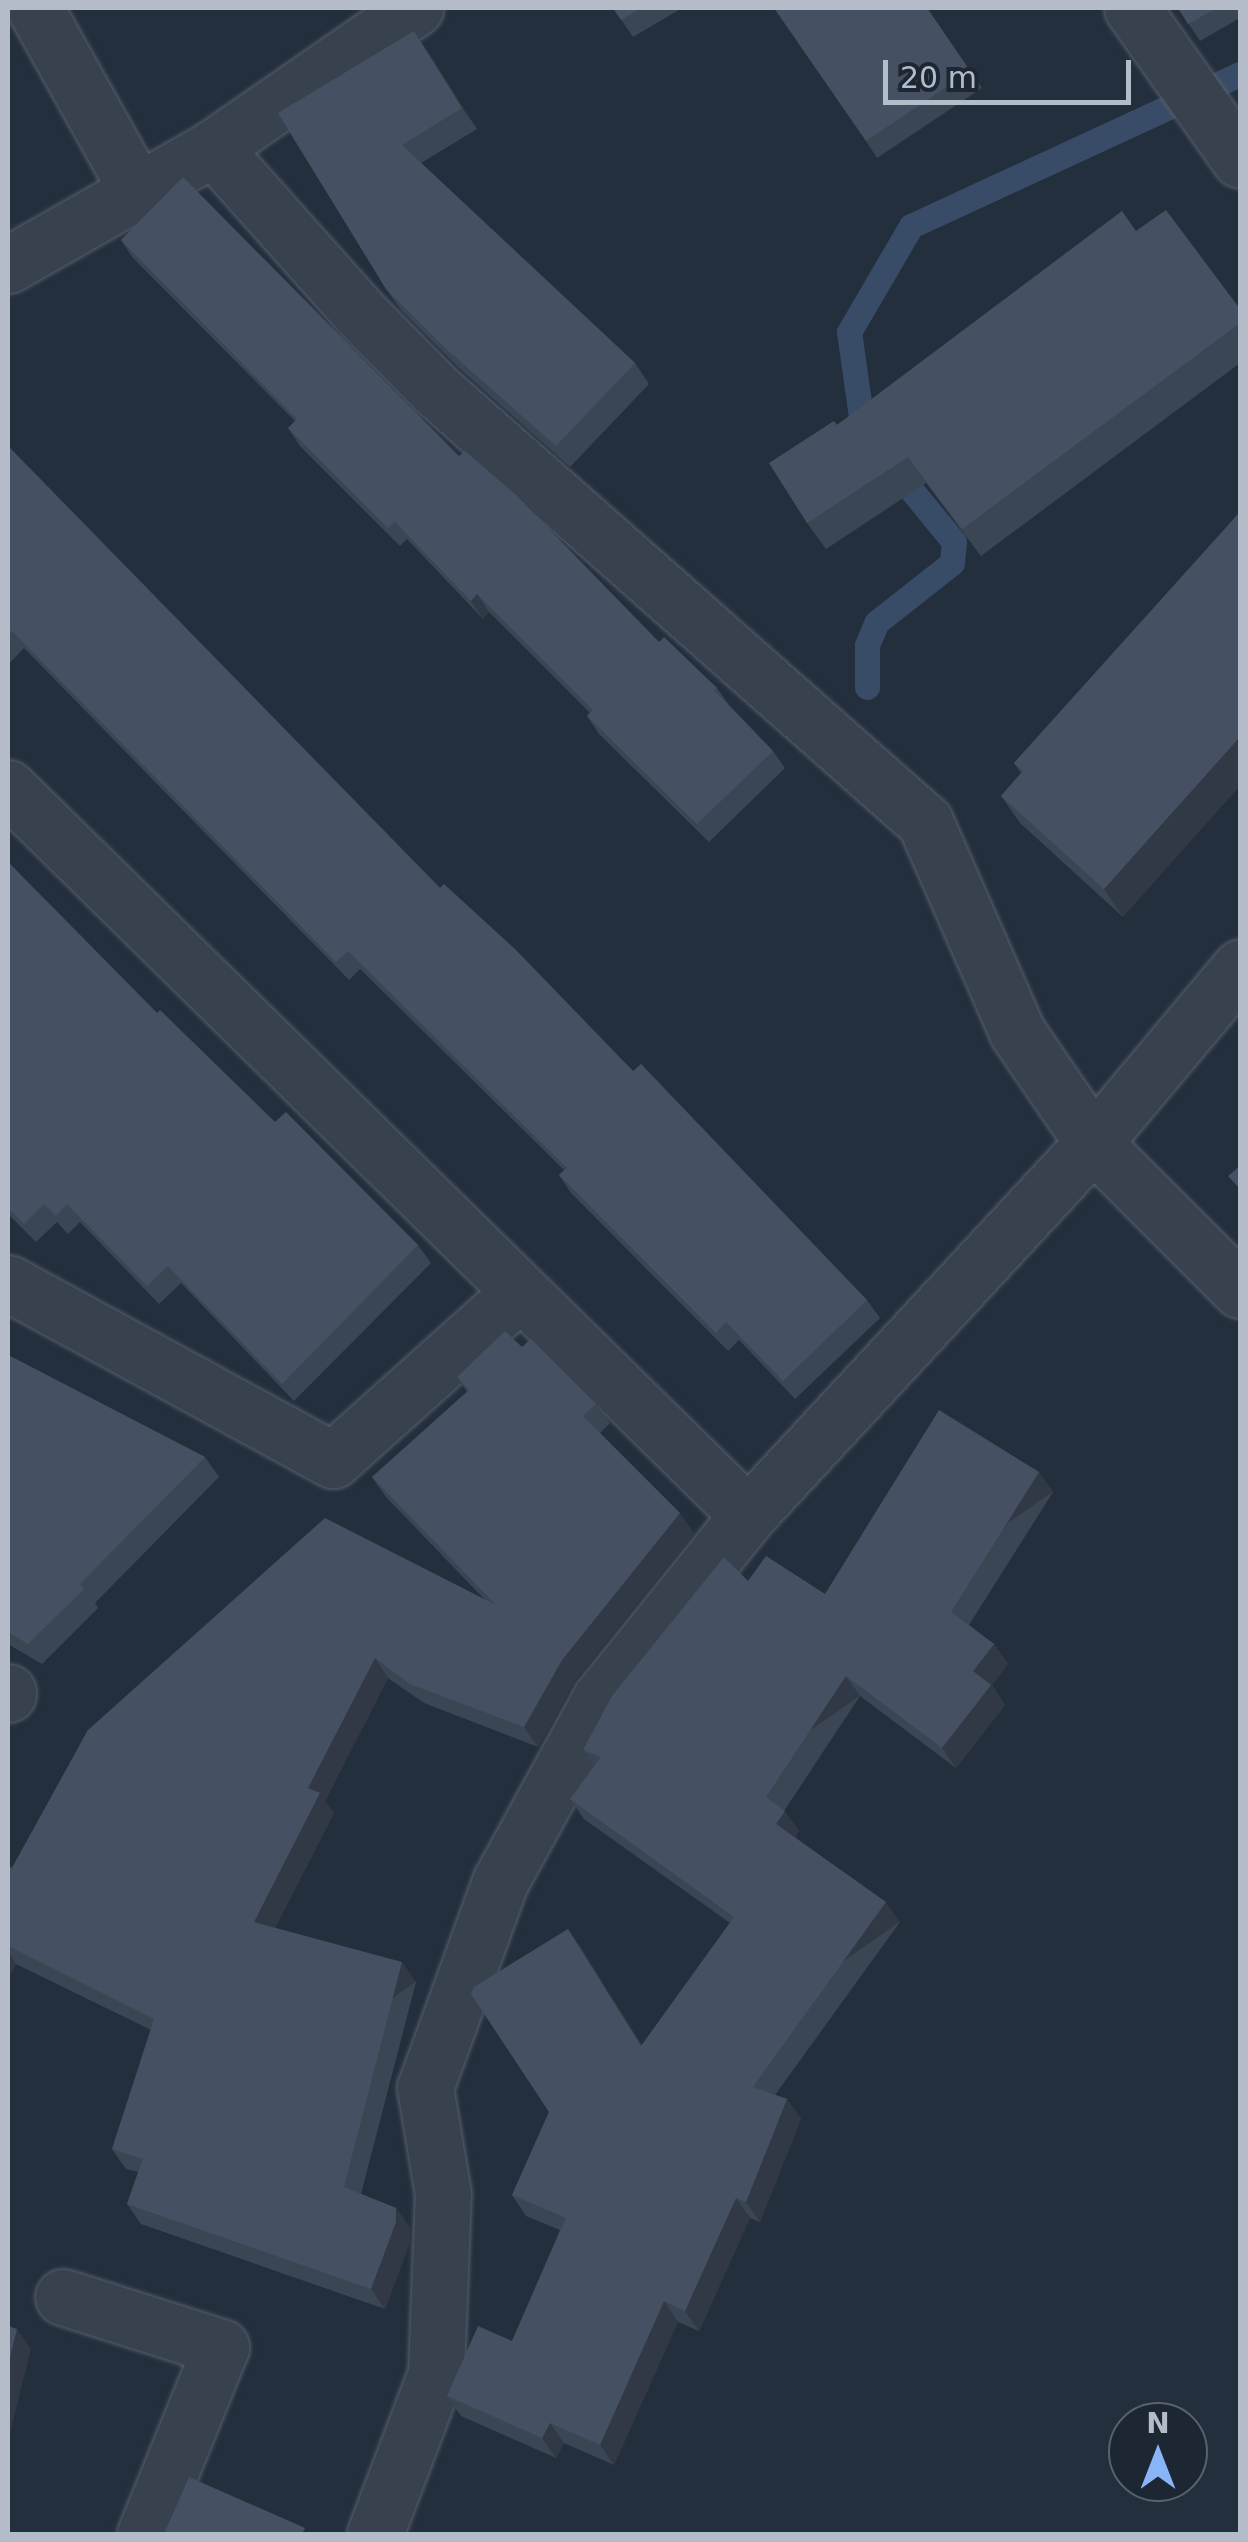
<!DOCTYPE html>
<html>
<head>
<meta charset="utf-8">
<style>
	body { margin:0 }
	#map { position:relative; width:1248px; height:2542px; overflow:hidden; background:#242f3e; font-family:"DejaVu Sans",sans-serif }
	div>[style] { position:absolute }
	.stream>* { height:25px; margin:-12.5px; padding:0 12.5px; transform-origin:12.5px; border-radius:12.5px; background:#394c67 }
	.roads { filter:drop-shadow(0 0 2px #565f6c) drop-shadow(0 0 2px #565f6c) }
	.street>* { height:55px; margin:-27.5px; padding:0 27.5px; transform-origin:27.5px; border-radius:27.5px; background:#38414e }
	.wall>* { inset:0; background:#3b4654 }
	.shaded-wall>* { inset:0; background:#303945; transform-origin:0 0 }
	.building>* { inset:0; background:#455162 }
	span { translate:-50% -50%; white-space:nowrap; text-align:center; line-height:1.15; -webkit-text-stroke:10px #1d2633; paint-order:stroke }
	.frame { position:absolute; inset:0; border:10px solid #b4bcc9; pointer-events:none }
	.north { position:absolute; left:1108px; top:2402px; width:100px; height:100px; box-sizing:border-box; background:#1d2633; border:2px solid #59626f; border-radius:50%; rotate:0deg; font-size:28px; font-weight:700; line-height:40px; text-align:center; color:#b4bcc9 }
	.north::after { content:''; display:block; margin:auto; width:35px; height:45px; background:#8ab4f8; clip-path:polygon(50% 0,100% 100%,50% 72%,0 100%) }
	.scale { position:absolute; left:883px; top:60px; width:248px; height:45px; box-sizing:border-box; border:5px solid #b4bcc9; border-top:0; padding-left:12px; font-size:30px; line-height:35px; white-space:nowrap; color:#b4bcc9; -webkit-text-stroke:8px #1d2633; paint-order:stroke }
</style>
</head>
<body>
<div id="map">
	<div class="stream">
		<div style="left:867px;top:687px;width:42px;rotate:-90deg"></div>
		<div style="left:867px;top:645px;width:25px;rotate:-67deg"></div>
		<div style="left:877px;top:622px;width:95px;rotate:-38.2deg"></div>
		<div style="left:952px;top:563px;width:21px;rotate:-85deg"></div>
		<div style="left:954px;top:542px;width:144px;rotate:-129.3deg"></div>
		<div style="left:863px;top:431px;width:100px;rotate:-98deg"></div>
		<div style="left:849px;top:332px;width:123px;rotate:-59.7deg"></div>
		<div style="left:911px;top:226px;width:362px;rotate:-24.8deg"></div>
	</div>
	<div class="roads">
		<div class="street">
			<div style="left:35px;top:8px;width:207px;rotate:60.8deg"></div>
			<div style="left:1132px;top:8px;width:186px;rotate:54.6deg"></div>
			<div style="left:213px;top:148px;width:218px;rotate:48.3deg"></div>
			<div style="left:358px;top:311px;width:111px;rotate:45.4deg"></div>
			<div style="left:436px;top:390px;width:652px;rotate:41.46deg"></div>
			<div style="left:925px;top:822px;width:229px;rotate:66.3deg"></div>
			<div style="left:1017px;top:1032px;width:135px;rotate:55.6deg"></div>
			<div style="left:1093px;top:1143px;width:208px;rotate:45deg"></div>
			<div style="left:8px;top:265px;width:236px;rotate:-29.7deg"></div>
			<div style="left:213px;top:148px;width:246px;rotate:-34.7deg"></div>
			<div style="left:8px;top:788px;width:1037px;rotate:44.49deg"></div>
			<div style="left:8px;top:1283px;width:370px;rotate:28.6deg"></div>
			<div style="left:333px;top:1460px;width:249px;rotate:-41.9deg"></div>
			<div style="left:8px;top:1694px;width:2px;rotate:-90deg"></div>
			<div style="left:63px;top:2297px;width:166px;rotate:17.6deg"></div>
			<div style="left:221px;top:2347px;width:202px;rotate:112.1deg"></div>
			<div style="left:375px;top:2534px;width:172px;rotate:-69.2deg"></div>
			<div style="left:436px;top:2373px;width:179px;rotate:-87.8deg"></div>
			<div style="left:443px;top:2194px;width:108px;rotate:-99.6deg"></div>
			<div style="left:425px;top:2088px;width:219px;rotate:-70deg"></div>
			<div style="left:500px;top:1882px;width:209px;rotate:-61.3deg"></div>
			<div style="left:600px;top:1699px;width:236px;rotate:-51.2deg"></div>
			<div style="left:748px;top:1515px;width:507px;rotate:-47.16deg"></div>
			<div style="left:1093px;top:1143px;width:229px;rotate:-50deg"></div>
		</div>
	</div>
	<div class="wall">
		<div style="clip-path:polygon(613px 8px,682px 8px,633px 37px)"></div>
		<div style="clip-path:polygon(927px 8px,982px 88px,877px 158px,866px 141px)"></div>
		<div style="clip-path:polygon(1178px 8px,1240px 8px,1240px 18px,1200px 41px)"></div>
		<div style="clip-path:polygon(428px 52px,477px 129px,421px 163px,635px 363px,649px 384px,570px 467px,458px 367px,401px 310px,386px 289px,278px 113px)"></div>
		<div style="clip-path:polygon(1136px 231px,1240px 309px,1240px 363px,981px 556px,926px 483px,826px 549px,807px 523px,837px 425px)"></div>
		<div style="clip-path:polygon(121px 240px,459px 456px,659px 642px,717px 688px,729px 705px,773px 751px,785px 768px,709px 842px,599px 734px,587px 716px,590px 713px,489px 612px,483px 619px,407px 539px,400px 546px,300px 446px,288px 428px,295px 421px,133px 258px)"></div>
		<div style="clip-path:polygon(8px 446px,440px 888px,633px 1071px,867px 1300px,880px 1318px,795px 1399px,739px 1340px,728px 1351px,571px 1193px,559px 1175px,564px 1170px,360px 969px,349px 980px,24px 648px,8px 665px)"></div>
		<div style="clip-path:polygon(1240px 512px,1123px 917px,1020px 823px,1001px 796px,1021px 773px,1014px 763px)"></div>
		<div style="clip-path:polygon(8px 862px,157px 1013px,275px 1122px,418px 1245px,431px 1263px,294px 1401px,181px 1283px,159px 1304px,80px 1222px,68px 1234px,57px 1222px,36px 1242px,8px 1214px)"></div>
		<div style="clip-path:polygon(522px 1347px,596px 1404px,610px 1423px,600px 1433px,694px 1533px,575px 1680px,538px 1747px,424px 1703px,388px 1678px,325px 1801px,334px 1813px,275px 1928px,416px 1982px,361px 2194px,396px 2208px,410px 2228px,410px 2242px,385px 2309px,141px 2224px,127px 2204px,138px 2172px,126px 2169px,112px 2149px,151px 2030px,16px 1964px,8px 1978px,8px 1866px,12px 1868px,88px 1730px,485px 1600px,386px 1497px,372px 1477px,467px 1392px,457px 1377px)"></div>
		<div style="clip-path:polygon(8px 1355px,205px 1457px,219px 1477px,95px 1603px,98px 1608px,42px 1664px,8px 1644px)"></div>
		<div style="clip-path:polygon(1039px 1472px,1053px 1492px,969px 1625px,994px 1644px,1008px 1664px,992px 1685px,1005px 1705px,956px 1768px,860px 1696px,784px 1811px,799px 1831px,795px 1837px,900px 1922px,775px 2095px,787px 2099px,801px 2119px,760px 2222px,750px 2218px,699px 2331px,678px 2322px,614px 2465px,564px 2443px,556px 2458px,461px 2416px,447px 2396px,512px 2341px,560px 2230px,526px 2216px,512px 2195px,549px 2112px,568px 1929px,642px 2045px,730px 1923px,584px 1819px,570px 1799px,594px 1766px,583px 1750px,748px 1581px,825px 1594px)"></div>
	</div>
	<div class="shaded-wall">
		<div style="clip-path:polygon(414px 31px,428px 52px,477px 129px,462px 108px)"></div>
		<div style="clip-path:polygon(477px 594px,489px 612px,483px 619px,471px 601px)"></div>
		<div style="clip-path:polygon(1240px 737px,1240px 786px,1123px 917px,1104px 889px)"></div>
		<div style="left:1039px;top:1472px;width:24px;height:165px;rotate:55deg"></div>
		<div style="clip-path:polygon(680px 1513px,694px 1533px,575px 1680px,538px 1747px,524px 1727px,562px 1660px)"></div>
		<div style="clip-path:polygon(994px 1644px,1008px 1664px,992px 1685px,1005px 1705px,956px 1768px,942px 1748px,973px 1671px)"></div>
		<div style="clip-path:polygon(375px 1658px,388px 1678px,325px 1801px,334px 1813px,268px 1942px,254px 1922px,308px 1788px)"></div>
		<div style="left:846px;top:1676px;width:24px;height:145px;rotate:55deg"></div>
		<div style="clip-path:polygon(785px 1811px,799px 1831px,790px 1844px,776px 1824px)"></div>
		<div style="left:886px;top:1902px;width:24px;height:228px;rotate:55deg"></div>
		<div style="clip-path:polygon(568px 1929px,582px 1949px,655px 2066px,641px 2046px)"></div>
		<div style="clip-path:polygon(8px 1951px,16px 1964px,8px 1978px)"></div>
		<div style="left:402px;top:1962px;width:24px;height:232px;rotate:55deg"></div>
		<div style="clip-path:polygon(787px 2099px,801px 2119px,760px 2222px,746px 2202px)"></div>
		<div style="clip-path:polygon(736px 2198px,750px 2218px,699px 2331px,685px 2311px)"></div>
		<div style="clip-path:polygon(396px 2208px,410px 2228px,410px 2242px,385px 2309px,371px 2289px)"></div>
		<div style="clip-path:polygon(664px 2301px,678px 2322px,614px 2465px,600px 2445px)"></div>
		<div style="clip-path:polygon(17px 2329px,31px 2349px,8px 2441px,8px 2366px)"></div>
		<div style="clip-path:polygon(550px 2423px,564px 2443px,556px 2458px,542px 2438px)"></div>
	</div>
	<div class="building">
		<div style="clip-path:polygon(613px 8px,641px 8px,621px 20px)"></div>
		<div style="clip-path:polygon(774px 8px,927px 8px,970px 71px,866px 141px)"></div>
		<div style="clip-path:polygon(1178px 8px,1217px 8px,1188px 24px)"></div>
		<div style="clip-path:polygon(414px 31px,462px 108px,402px 145px,635px 363px,556px 446px,443px 346px,386px 289px,278px 113px)"></div>
		<div style="clip-path:polygon(183px 177px,459px 456px,465px 451px,515px 494px,659px 642px,664px 637px,717px 688px,714px 690px,773px 751px,697px 824px,587px 716px,593px 710px,477px 594px,471px 601px,395px 522px,388px 528px,288px 428px,297px 419px,121px 240px)"></div>
		<div style="clip-path:polygon(1166px 210px,1240px 309px,1240px 323px,962px 529px,908px 457px,807px 523px,769px 463px,834px 421px,837px 425px,1122px 211px,1136px 231px)"></div>
		<div style="clip-path:polygon(8px 446px,440px 888px,444px 884px,516px 950px,633px 1071px,641px 1064px,867px 1300px,783px 1381px,726px 1322px,716px 1333px,559px 1175px,567px 1168px,348px 951px,336px 962px,12px 631px,8px 635px)"></div>
		<div style="clip-path:polygon(1240px 512px,1240px 737px,1104px 889px,1001px 796px,1023px 771px,1014px 763px)"></div>
		<div style="clip-path:polygon(8px 862px,157px 1013px,160px 1010px,275px 1122px,286px 1112px,418px 1245px,282px 1384px,168px 1266px,147px 1286px,67px 1204px,56px 1216px,44px 1204px,24px 1224px,8px 1208px)"></div>
		<div style="clip-path:polygon(1240px 1166px,1240px 1189px,1228px 1176px)"></div>
		<div style="clip-path:polygon(505px 1331px,522px 1347px,531px 1339px,596px 1404px,583px 1416px,680px 1513px,562px 1660px,524px 1727px,410px 1684px,375px 1658px,308px 1788px,320px 1793px,254px 1922px,402px 1962px,344px 2187px,396px 2208px,396px 2222px,371px 2289px,127px 2204px,143px 2159px,112px 2149px,154px 2019px,8px 1946px,8px 1866px,12px 1868px,88px 1730px,325px 1518px,496px 1605px,372px 1477px,469px 1390px,457px 1377px)"></div>
		<div style="clip-path:polygon(8px 1355px,205px 1457px,80px 1584px,84px 1589px,28px 1644px,8px 1632px)"></div>
		<div style="clip-path:polygon(939px 1410px,1039px 1472px,951px 1612px,994px 1644px,973px 1671px,991px 1685px,942px 1748px,846px 1676px,766px 1797px,785px 1811px,776px 1824px,886px 1902px,753px 2087px,787px 2099px,746px 2202px,736px 2198px,685px 2311px,664px 2301px,600px 2445px,550px 2423px,542px 2438px,447px 2396px,478px 2326px,512px 2341px,566px 2218px,512px 2195px,549px 2112px,471px 1994px,474px 1987px,568px 1929px,641px 2046px,734px 1917px,570px 1799px,601px 1757px,583px 1750px,612px 1696px,724px 1557px,748px 1581px,766px 1556px,825px 1594px)"></div>
		<div style="clip-path:polygon(8px 2326px,17px 2329px,8px 2366px)"></div>
		<div style="clip-path:polygon(189px 2477px,305px 2528px,302px 2534px,164px 2534px)"></div>
	</div>
	<div class="frame"></div>
	<div class="north">N</div>
	<div class="scale">20 m</div>
</div>
</body>
</html>
